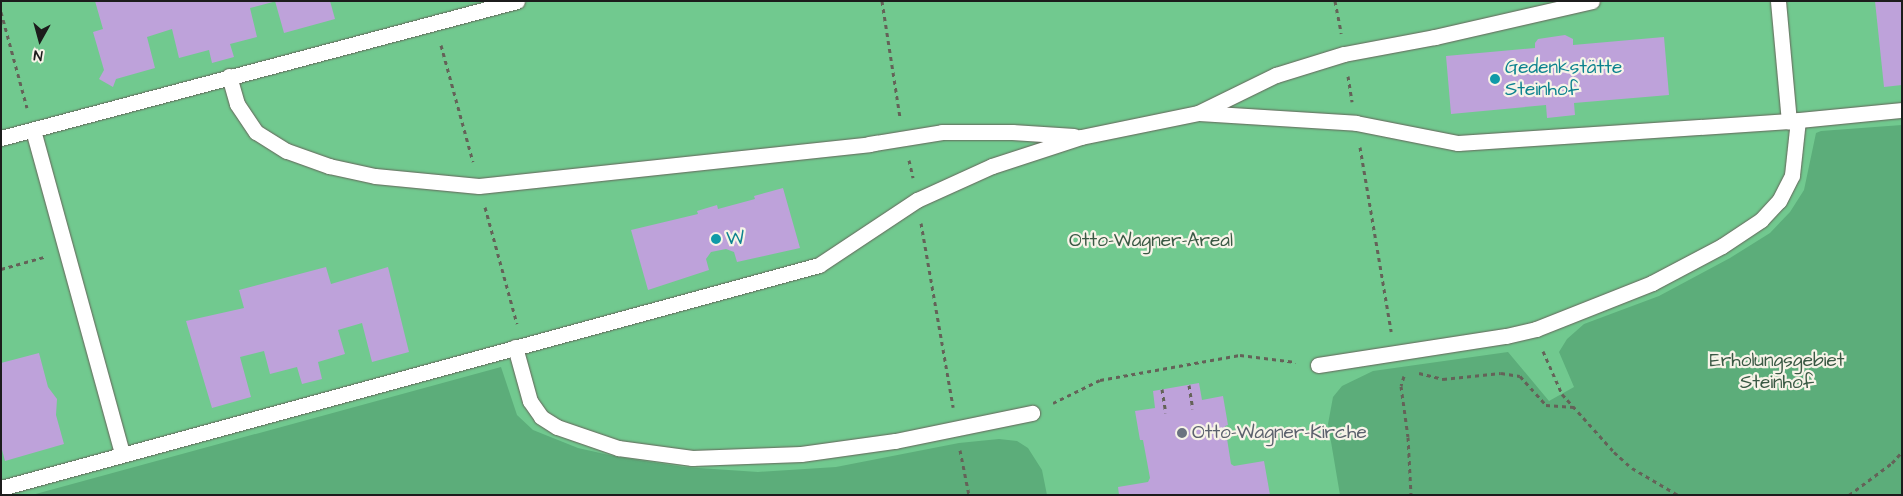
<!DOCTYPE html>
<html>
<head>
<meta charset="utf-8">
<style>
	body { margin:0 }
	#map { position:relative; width:1903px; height:496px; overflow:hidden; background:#eae4c6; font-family:"Architects Daughter",sans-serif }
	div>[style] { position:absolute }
	.green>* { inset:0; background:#71c98f; transform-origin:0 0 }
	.forest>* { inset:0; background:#5cad7a }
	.building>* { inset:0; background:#bea2da }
	.path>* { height:3px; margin-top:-1.5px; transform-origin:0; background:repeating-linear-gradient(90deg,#646258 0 4px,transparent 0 8px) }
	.roads { filter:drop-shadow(0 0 1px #646258) drop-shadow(0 0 1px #646258) }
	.service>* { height:15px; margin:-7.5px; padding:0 7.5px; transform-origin:7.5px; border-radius:7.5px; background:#fff }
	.dots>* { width:14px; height:14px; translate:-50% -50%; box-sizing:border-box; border:2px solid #f7f3e8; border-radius:50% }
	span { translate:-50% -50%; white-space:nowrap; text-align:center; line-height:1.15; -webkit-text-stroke:4.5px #f7f3e8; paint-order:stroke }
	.culture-label { font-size:19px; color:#0d838f }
	.left { translate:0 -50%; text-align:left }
	.park-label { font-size:19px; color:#3a5944 }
	.worship-label { font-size:19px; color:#5b616d }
	.frame { position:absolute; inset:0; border:2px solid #1c1c1c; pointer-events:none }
	.north { position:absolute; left:15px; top:15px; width:50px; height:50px; -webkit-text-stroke:4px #f7f3e8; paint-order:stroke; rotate:187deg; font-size:14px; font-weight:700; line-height:20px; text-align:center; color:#1c1c1c }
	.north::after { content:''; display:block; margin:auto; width:18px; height:22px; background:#1c1c1c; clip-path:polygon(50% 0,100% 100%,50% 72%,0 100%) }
</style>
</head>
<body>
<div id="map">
	<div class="green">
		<div style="left:1px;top:1px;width:1901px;height:494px"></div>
	</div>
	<div class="forest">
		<div style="clip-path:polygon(1902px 125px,1902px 495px,1340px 495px,1328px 424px,1333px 397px,1342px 386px,1373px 371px,1508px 352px,1549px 401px,1574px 387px,1559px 352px,1567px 339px,1584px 324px,1659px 296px,1730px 258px,1770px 233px,1790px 212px,1804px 190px,1816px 133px,1821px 131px)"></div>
		<div style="clip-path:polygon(501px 367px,517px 415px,533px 430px,578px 448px,618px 457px,684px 467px,758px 472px,836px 467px,959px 443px,999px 439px,1017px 441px,1028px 448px,1042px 470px,1047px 495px,32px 495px)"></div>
	</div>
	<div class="building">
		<div style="clip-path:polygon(95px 1px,273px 1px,273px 2px,250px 8px,257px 37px,230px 44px,234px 57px,212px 63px,209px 50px,179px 58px,172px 29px,147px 37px,155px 68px,116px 79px,113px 87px,99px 79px,104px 70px,93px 32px,103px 29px)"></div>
		<div style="clip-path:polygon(275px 1px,330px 1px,335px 19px,284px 33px)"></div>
		<div style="clip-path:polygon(1875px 1px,1902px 1px,1902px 85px,1884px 87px)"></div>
		<div style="clip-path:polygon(1565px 35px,1573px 39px,1573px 45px,1664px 37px,1669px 95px,1574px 103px,1575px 115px,1547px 118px,1546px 105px,1451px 114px,1446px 56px,1535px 48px,1535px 43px,1538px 39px)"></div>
		<div style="clip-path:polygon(783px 188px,800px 248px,737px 262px,734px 252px,726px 249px,711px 252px,706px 259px,709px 270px,648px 290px,631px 230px,698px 214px,697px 211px,717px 205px,718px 209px,755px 199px,754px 196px)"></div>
		<div style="clip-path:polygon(326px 267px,331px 284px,388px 267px,409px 352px,372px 362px,362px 323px,338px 330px,345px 354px,318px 362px,322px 379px,302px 384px,297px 367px,270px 374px,264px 351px,240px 357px,251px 397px,212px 408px,186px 321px,244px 308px,239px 290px)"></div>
		<div style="clip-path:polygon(39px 353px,48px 387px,57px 399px,56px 415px,64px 444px,5px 461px,1px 446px,1px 363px)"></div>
		<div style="clip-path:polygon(1199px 383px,1202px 400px,1223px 396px,1228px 425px,1225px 426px,1231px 464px,1234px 466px,1264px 461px,1270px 495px,1119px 495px,1118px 487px,1148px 482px,1150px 478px,1143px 440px,1140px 440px,1135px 411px,1155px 408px,1153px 391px)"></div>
	</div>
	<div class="path">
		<div style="left:882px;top:1px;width:117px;rotate:81.2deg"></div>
		<div style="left:1335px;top:1px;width:33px;rotate:79deg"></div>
		<div style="left:1px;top:12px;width:99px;rotate:74.8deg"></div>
		<div style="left:441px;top:45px;width:121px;rotate:74.7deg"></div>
		<div style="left:1348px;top:76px;width:26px;rotate:81deg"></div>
		<div style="left:1360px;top:147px;width:187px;rotate:80.4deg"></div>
		<div style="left:909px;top:160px;width:18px;rotate:77deg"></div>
		<div style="left:485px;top:207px;width:121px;rotate:74.7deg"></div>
		<div style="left:921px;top:223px;width:187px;rotate:80.1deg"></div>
		<div style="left:1px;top:269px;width:45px;rotate:-15.6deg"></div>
		<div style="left:1543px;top:351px;width:47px;rotate:66.2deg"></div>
		<div style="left:1562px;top:394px;width:78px;rotate:48.1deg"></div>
		<div style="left:1614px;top:452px;width:24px;rotate:42deg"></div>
		<div style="left:1632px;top:468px;width:53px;rotate:30.4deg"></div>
		<div style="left:1419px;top:373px;width:25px;rotate:14deg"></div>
		<div style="left:1443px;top:379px;width:58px;rotate:-5.9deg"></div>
		<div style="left:1501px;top:373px;width:19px;rotate:9deg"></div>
		<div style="left:1520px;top:376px;width:39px;rotate:48deg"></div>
		<div style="left:1546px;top:405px;width:28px;rotate:4deg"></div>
		<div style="left:1404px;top:376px;width:10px;rotate:107deg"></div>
		<div style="left:1401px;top:386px;width:51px;rotate:82.2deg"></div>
		<div style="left:1408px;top:437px;width:58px;rotate:87deg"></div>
		<div style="left:1189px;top:385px;width:24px;rotate:81deg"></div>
		<div style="left:1162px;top:389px;width:24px;rotate:81deg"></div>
		<div style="left:1053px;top:403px;width:52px;rotate:-26.1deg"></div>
		<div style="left:1100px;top:380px;width:142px;rotate:-10.1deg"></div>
		<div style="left:1240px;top:355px;width:56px;rotate:7.1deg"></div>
		<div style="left:960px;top:450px;width:46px;rotate:78.7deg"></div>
		<div style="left:1849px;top:495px;width:54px;rotate:-36.7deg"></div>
		<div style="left:1892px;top:463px;width:15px;rotate:-48deg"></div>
	</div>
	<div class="roads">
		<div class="service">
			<div style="left:1778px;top:1px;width:121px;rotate:84.8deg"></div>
			<div style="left:229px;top:76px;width:29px;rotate:74deg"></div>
			<div style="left:237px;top:104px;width:34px;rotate:56deg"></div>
			<div style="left:256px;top:132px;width:36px;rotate:32deg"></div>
			<div style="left:287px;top:151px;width:45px;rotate:19.7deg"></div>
			<div style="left:329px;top:166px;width:47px;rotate:12.3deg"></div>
			<div style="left:375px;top:176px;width:104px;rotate:5.5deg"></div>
			<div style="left:479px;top:186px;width:392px;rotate:-6.1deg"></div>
			<div style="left:869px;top:144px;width:74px;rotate:-9.3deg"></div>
			<div style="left:942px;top:132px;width:70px"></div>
			<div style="left:1012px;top:132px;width:62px;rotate:3.7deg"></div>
			<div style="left:1199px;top:113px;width:157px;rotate:3.6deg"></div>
			<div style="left:1356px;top:123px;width:104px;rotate:11.1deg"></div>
			<div style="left:1458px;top:143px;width:332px;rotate:-3.8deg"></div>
			<div style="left:1789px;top:121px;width:114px;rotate:-5.6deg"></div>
			<div style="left:33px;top:130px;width:336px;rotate:74.6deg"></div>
			<div style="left:1px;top:138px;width:534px;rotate:-14.87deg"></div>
			<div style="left:515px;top:347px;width:56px;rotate:74.5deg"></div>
			<div style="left:530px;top:401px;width:19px;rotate:55deg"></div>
			<div style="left:541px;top:417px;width:19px;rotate:32deg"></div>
			<div style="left:557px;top:427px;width:65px;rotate:19deg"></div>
			<div style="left:618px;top:448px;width:75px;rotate:7.7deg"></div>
			<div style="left:692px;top:458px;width:109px;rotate:-2.1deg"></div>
			<div style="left:801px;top:454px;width:95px;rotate:-7.9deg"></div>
			<div style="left:895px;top:441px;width:140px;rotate:-11.6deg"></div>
			<div style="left:1318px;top:365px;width:190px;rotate:-8.8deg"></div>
			<div style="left:1506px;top:336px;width:31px;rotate:-13deg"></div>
			<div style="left:1536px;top:329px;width:125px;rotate:-21.6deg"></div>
			<div style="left:1652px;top:283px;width:79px;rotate:-27.9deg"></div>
			<div style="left:1722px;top:246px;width:47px;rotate:-33.7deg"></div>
			<div style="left:1761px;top:220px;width:26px;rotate:-47deg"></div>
			<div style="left:1779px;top:201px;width:29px;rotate:-63deg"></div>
			<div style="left:1792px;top:175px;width:55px;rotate:-83.8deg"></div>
			<div style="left:1px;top:488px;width:848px;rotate:-15.25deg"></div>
			<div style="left:819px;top:265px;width:118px;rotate:-33.6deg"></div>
			<div style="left:917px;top:200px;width:82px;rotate:-24.4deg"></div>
			<div style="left:992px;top:166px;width:94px;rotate:-18deg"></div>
			<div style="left:1081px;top:137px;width:119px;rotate:-11.6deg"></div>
			<div style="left:1198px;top:113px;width:87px;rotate:-26deg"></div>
			<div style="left:1276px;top:75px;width:71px;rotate:-17.2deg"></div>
			<div style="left:1344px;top:54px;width:93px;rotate:-10.6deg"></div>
			<div style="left:1435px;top:37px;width:161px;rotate:-12.9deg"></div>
		</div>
	</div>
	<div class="dots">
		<div style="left:1495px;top:79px;background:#0f9aa8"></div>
		<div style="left:716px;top:239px;background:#0f9aa8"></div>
		<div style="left:1182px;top:433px;background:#6b7280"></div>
	</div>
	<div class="culture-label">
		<span class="left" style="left:1505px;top:79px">Gedenkstätte<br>Steinhof</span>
		<span class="left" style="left:726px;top:239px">W</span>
	</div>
	<div class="park-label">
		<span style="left:1151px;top:241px">Otto-Wagner-Areal</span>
		<span style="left:1777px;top:372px">Erholungsgebiet<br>Steinhof</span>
	</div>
	<div class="worship-label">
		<span class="left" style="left:1192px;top:433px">Otto-Wagner-Kirche</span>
	</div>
	<div class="frame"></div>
	<div class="north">N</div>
</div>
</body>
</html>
